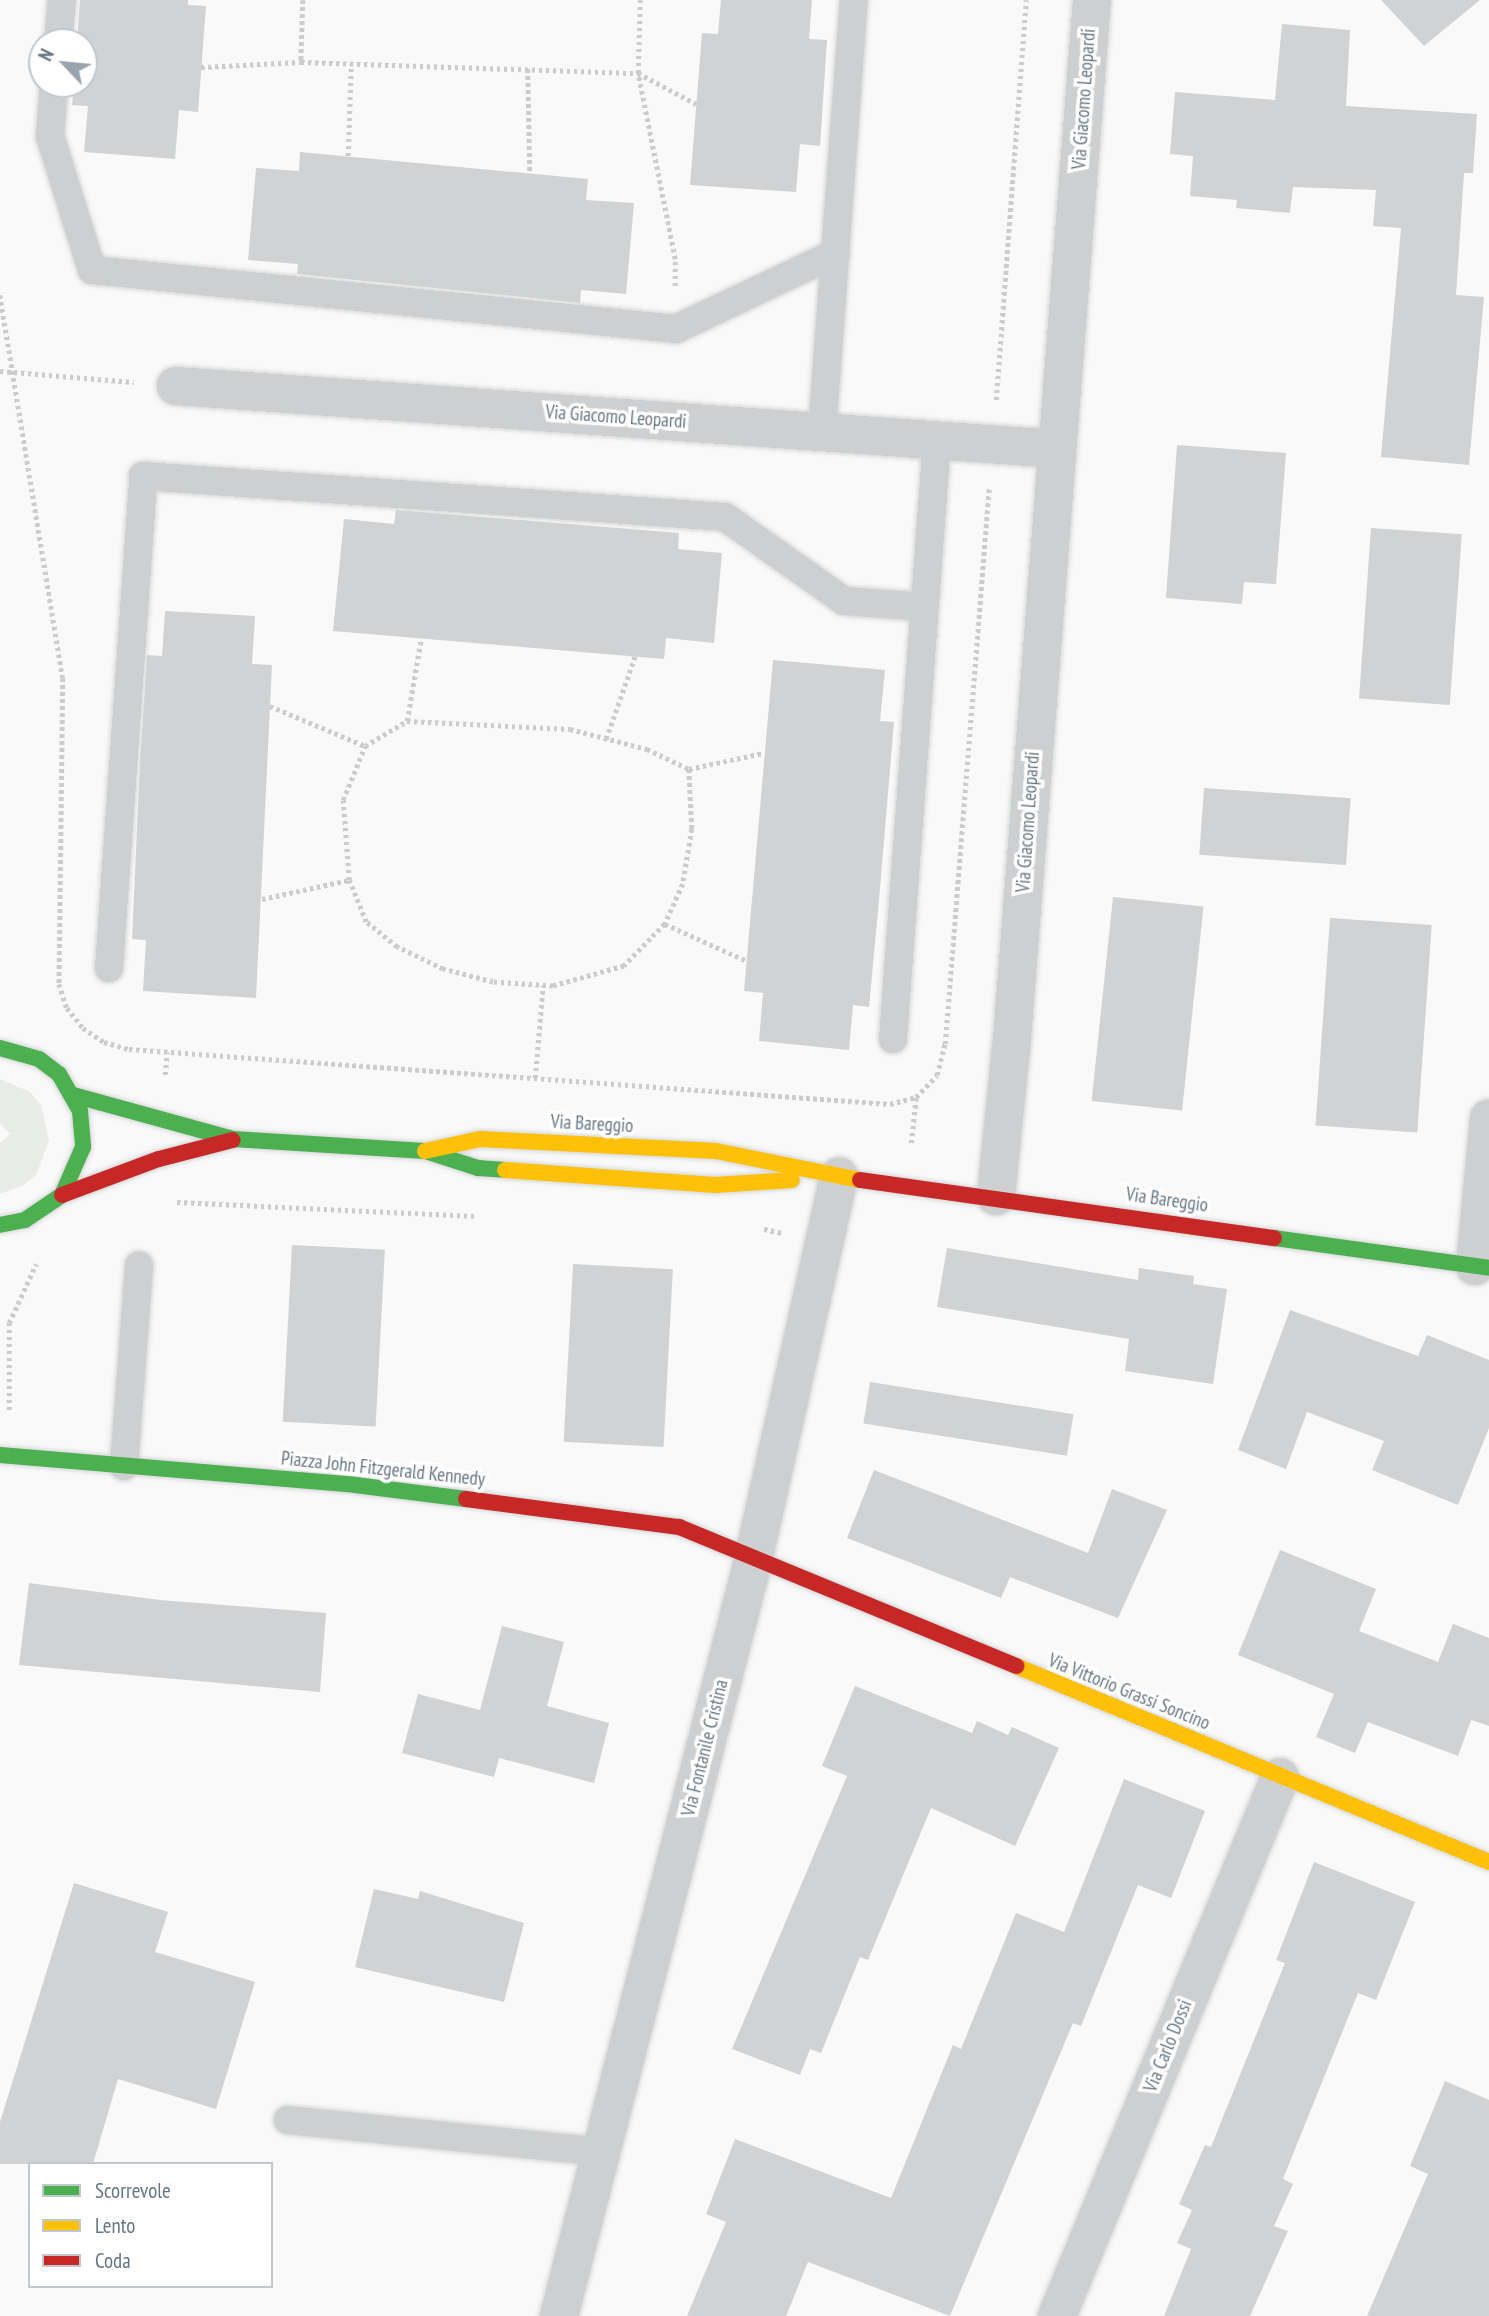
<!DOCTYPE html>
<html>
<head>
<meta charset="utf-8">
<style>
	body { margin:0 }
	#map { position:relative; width:1489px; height:2316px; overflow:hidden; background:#f9f9f9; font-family:"PT Sans Narrow",sans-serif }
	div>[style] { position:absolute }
	.green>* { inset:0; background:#e8ebe6 }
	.building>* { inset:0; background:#d0d2d3; transform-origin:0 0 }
	.path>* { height:4.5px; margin-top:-2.25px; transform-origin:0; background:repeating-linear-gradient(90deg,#cbcccd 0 3.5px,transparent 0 7px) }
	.roads { filter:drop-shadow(0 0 2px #d5d6d7) drop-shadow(0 0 2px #d5d6d7) }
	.lane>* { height:28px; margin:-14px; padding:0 14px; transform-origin:14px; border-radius:14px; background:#cecfd0 }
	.street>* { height:38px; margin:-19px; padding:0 19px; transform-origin:19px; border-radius:19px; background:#cecfd0 }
	.fast>* { height:16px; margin:-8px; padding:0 8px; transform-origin:8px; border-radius:8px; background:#4caf50 }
	.slow>* { height:16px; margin:-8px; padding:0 8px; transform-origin:8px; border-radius:8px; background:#ffc107 }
	.jam>* { height:16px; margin:-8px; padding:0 8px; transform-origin:8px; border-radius:8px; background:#c62828 }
	span { translate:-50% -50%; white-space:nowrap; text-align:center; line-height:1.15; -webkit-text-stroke:7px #fff; paint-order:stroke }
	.street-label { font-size:19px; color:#657683 }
	.legend { position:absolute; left:28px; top:2162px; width:245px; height:126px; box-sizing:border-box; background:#fff; border:2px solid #c1c8cd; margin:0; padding:9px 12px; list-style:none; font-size:21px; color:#657683 }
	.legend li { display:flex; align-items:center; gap:14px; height:35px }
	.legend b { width:35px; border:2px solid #c1c8cd }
	.north { position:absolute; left:28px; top:28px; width:70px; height:70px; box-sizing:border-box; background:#fff; border:2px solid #c1c8cd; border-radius:50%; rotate:296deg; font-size:19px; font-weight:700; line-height:28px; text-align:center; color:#657683 }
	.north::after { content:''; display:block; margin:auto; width:24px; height:32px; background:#99a4ac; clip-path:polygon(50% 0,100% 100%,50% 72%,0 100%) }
</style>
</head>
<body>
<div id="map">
	<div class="green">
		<div style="clip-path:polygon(0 1079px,30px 1092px,41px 1105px,49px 1141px,36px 1175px,22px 1186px,0 1194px,0 1143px,10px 1134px,0 1123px)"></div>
	</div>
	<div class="building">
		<div style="clip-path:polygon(80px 0,188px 0,188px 5px,206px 6px,198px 112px,179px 110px,175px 159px,84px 152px,88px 106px,72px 105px,74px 84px,84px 84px,84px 42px,77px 42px)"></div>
		<div style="clip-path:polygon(721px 0,812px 0,809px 39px,827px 40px,820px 146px,800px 144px,796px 192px,690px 185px,702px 33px,718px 34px)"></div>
		<div style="clip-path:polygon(1381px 0,1480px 0,1424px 46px)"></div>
		<div style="clip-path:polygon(1282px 24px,1350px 30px,1346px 106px,1477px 114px,1473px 173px,1464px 173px,1456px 295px,1484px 297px,1469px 465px,1381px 457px,1401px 228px,1373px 226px,1376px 190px,1293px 187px,1290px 213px,1236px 208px,1237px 200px,1190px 196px,1193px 156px,1170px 154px,1175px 92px,1275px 100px)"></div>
		<div style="clip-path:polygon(300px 152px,588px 179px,586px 200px,634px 203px,626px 294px,581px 290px,580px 303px,297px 274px,298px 264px,248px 260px,256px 168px,299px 171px)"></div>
		<div style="clip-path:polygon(1177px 445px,1286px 453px,1276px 584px,1244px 582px,1242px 604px,1166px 598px)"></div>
		<div style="clip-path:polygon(396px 510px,679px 533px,678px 549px,722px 553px,714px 643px,666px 638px,664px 659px,333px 631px,344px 519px,394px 524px)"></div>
		<div style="left:1371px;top:528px;width:91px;height:171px;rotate:4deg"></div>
		<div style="clip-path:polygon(165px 611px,255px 616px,252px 664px,272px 665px,256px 998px,143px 991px,146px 940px,132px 939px,140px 762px,147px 655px,162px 656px)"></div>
		<div style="clip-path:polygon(773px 660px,885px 670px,880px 721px,894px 722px,879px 900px,869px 1007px,853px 1005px,849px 1050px,759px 1041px,763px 993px,744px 991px)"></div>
		<div style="left:1204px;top:788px;width:147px;height:67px;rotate:4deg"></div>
		<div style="left:1113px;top:897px;width:91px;height:205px;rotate:6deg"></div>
		<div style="left:1330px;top:918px;width:102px;height:208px;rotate:4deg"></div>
		<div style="left:292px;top:1245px;width:93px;height:177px;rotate:3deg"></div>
		<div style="clip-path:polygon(947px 1248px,1138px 1280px,1139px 1268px,1194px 1276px,1193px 1284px,1227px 1289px,1213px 1384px,1125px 1371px,1129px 1339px,937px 1307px)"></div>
		<div style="left:573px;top:1264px;width:100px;height:178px;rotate:3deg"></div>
		<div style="clip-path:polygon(1290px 1310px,1418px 1356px,1427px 1335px,1489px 1360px,1489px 1428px,1458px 1505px,1372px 1470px,1384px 1441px,1307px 1412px,1286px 1469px,1238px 1450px)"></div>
		<div style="left:870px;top:1382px;width:206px;height:42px;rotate:9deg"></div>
		<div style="clip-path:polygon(874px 1470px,1088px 1553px,1112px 1489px,1167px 1510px,1118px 1618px,1010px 1577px,1001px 1598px,847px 1538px)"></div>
		<div style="clip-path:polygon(1280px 1550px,1376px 1589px,1359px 1631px,1438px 1662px,1453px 1624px,1489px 1638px,1489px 1726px,1471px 1720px,1458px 1756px,1368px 1722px,1355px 1753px,1316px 1737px,1334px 1694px,1238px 1655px)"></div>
		<div style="clip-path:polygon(29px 1583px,160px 1600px,326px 1613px,320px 1692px,19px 1665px)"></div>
		<div style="clip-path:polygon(502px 1626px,564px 1642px,547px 1706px,609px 1723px,594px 1783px,499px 1758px,494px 1777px,402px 1753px,418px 1694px,480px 1710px)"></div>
		<div style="clip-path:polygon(855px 1686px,972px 1733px,977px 1721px,1008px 1735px,1012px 1727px,1059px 1748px,1015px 1846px,931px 1808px,868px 1960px,860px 1957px,821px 2053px,810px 2049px,800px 2075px,732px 2049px,847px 1776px,822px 1766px)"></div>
		<div style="clip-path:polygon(1124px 1779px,1205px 1811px,1171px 1898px,1138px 1885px,1081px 2026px,1073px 2023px,950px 2316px,808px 2262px,786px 2316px,687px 2316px,726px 2222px,706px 2214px,735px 2139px,891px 2198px,953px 2045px,961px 2049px,1016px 1913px,1064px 1932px)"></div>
		<div style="clip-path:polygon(1314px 1862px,1415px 1902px,1376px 2000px,1358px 1993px,1283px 2179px,1293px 2184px,1274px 2226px,1288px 2231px,1250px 2316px,1164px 2316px,1191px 2249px,1177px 2243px,1192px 2210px,1179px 2204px,1205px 2145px,1211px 2147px,1285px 1963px,1276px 1960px)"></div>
		<div style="clip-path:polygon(74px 1883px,168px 1912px,155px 1952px,255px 1982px,216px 2109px,118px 2079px,93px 2164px,0 2164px,0 2122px)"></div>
		<div style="clip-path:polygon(374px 1889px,418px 1899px,420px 1891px,524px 1923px,504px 2002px,355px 1967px)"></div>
		<div style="clip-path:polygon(1445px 2081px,1489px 2100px,1489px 2316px,1367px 2316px,1428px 2174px,1410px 2166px)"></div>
	</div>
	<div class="path">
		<div style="left:303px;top:0;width:62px;rotate:91.8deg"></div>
		<div style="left:301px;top:62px;width:337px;rotate:1.9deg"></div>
		<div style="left:638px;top:73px;width:73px;rotate:-88.4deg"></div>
		<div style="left:201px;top:67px;width:100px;rotate:-2.9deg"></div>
		<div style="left:528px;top:69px;width:105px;rotate:88.9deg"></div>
		<div style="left:348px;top:156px;width:92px;rotate:-88.1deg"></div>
		<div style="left:675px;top:286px;width:27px;rotate:-90deg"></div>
		<div style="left:675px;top:259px;width:190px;rotate:-101.3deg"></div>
		<div style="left:638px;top:73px;width:66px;rotate:28.1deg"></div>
		<div style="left:0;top:295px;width:388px;rotate:80.7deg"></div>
		<div style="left:63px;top:678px;width:306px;rotate:90.7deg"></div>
		<div style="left:59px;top:984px;width:25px;rotate:72deg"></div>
		<div style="left:67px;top:1008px;width:26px;rotate:51deg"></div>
		<div style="left:83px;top:1028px;width:25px;rotate:34deg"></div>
		<div style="left:104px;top:1042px;width:26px;rotate:16deg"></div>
		<div style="left:129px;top:1049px;width:763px;rotate:4.13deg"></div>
		<div style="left:890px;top:1104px;width:27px;rotate:-15deg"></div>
		<div style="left:916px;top:1097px;width:30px;rotate:-46deg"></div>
		<div style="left:937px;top:1075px;width:32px;rotate:-76deg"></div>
		<div style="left:945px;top:1044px;width:557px;rotate:-85.47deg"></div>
		<div style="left:0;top:371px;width:134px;rotate:4.7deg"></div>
		<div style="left:996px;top:400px;width:401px;rotate:-85.7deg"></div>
		<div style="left:270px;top:706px;width:103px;rotate:22.8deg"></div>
		<div style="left:407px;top:721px;width:163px;rotate:2.8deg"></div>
		<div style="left:570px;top:729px;width:80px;rotate:14.6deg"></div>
		<div style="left:647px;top:749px;width:47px;rotate:25.5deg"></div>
		<div style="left:689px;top:769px;width:60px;rotate:87.1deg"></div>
		<div style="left:692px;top:829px;width:56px;rotate:99.3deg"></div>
		<div style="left:683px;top:884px;width:44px;rotate:114.2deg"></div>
		<div style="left:665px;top:924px;width:59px;rotate:134.3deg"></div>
		<div style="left:624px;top:966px;width:74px;rotate:164.3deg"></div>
		<div style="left:553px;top:986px;width:60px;rotate:-176.2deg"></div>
		<div style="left:493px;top:982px;width:52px;rotate:-165.4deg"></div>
		<div style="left:443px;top:969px;width:51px;rotate:-154.4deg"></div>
		<div style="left:397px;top:947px;width:40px;rotate:-141deg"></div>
		<div style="left:366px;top:922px;width:45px;rotate:-112deg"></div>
		<div style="left:349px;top:880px;width:80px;rotate:-94.3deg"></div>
		<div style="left:343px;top:800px;width:58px;rotate:-67.8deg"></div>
		<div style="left:365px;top:746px;width:49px;rotate:-30.8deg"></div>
		<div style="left:407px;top:721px;width:83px;rotate:-80.3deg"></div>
		<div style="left:606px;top:739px;width:88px;rotate:-70.7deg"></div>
		<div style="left:689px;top:769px;width:76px;rotate:-12.2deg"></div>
		<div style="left:262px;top:899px;width:89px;rotate:-12.3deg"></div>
		<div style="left:665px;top:924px;width:90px;rotate:24.3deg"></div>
		<div style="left:165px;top:1075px;width:23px;rotate:-85deg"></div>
		<div style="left:535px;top:1078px;width:93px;rotate:-85.1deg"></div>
		<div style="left:911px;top:1143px;width:46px;rotate:-83.8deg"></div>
		<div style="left:177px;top:1202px;width:299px;rotate:2.7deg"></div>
		<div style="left:764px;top:1229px;width:19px;rotate:12deg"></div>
		<div style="left:9px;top:1410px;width:87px;rotate:-90deg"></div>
		<div style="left:9px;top:1323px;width:65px;rotate:-65.4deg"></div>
	</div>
	<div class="roads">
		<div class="lane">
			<div style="left:58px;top:42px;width:42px;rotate:-84.6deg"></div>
			<div style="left:54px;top:84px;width:52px;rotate:94.4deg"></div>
			<div style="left:50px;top:136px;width:140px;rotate:72.6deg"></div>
			<div style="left:92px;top:270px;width:587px;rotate:5.77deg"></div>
			<div style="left:676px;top:329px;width:177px;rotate:-25.4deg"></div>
			<div style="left:822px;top:432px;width:433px;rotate:-85.8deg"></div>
			<div style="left:109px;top:968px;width:493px;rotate:-86deg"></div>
			<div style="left:143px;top:476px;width:583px;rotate:4.03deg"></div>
			<div style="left:725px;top:517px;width:146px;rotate:35.2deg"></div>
			<div style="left:844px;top:601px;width:81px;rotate:4.2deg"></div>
			<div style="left:893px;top:1039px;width:601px;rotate:-85.8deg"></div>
			<div style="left:124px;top:1466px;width:201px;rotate:-85.7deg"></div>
			<div style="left:288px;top:2120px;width:315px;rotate:5.8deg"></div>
		</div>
		<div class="street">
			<div style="left:176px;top:386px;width:882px;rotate:4.09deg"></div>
			<div style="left:996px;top:1196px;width:158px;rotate:-84.2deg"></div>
			<div style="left:1012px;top:1039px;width:1042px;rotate:-85.6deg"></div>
			<div style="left:1475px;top:1266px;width:148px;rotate:-84.6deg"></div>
			<div style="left:559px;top:2316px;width:780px;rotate:-75.59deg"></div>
			<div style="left:753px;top:1561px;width:394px;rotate:-77.4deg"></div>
			<div style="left:1057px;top:2316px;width:583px;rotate:-67.52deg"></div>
		</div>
		<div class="fast">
			<div style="left:0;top:1048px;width:41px;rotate:15.8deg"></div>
			<div style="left:39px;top:1059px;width:25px;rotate:37deg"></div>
			<div style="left:59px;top:1074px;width:43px;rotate:60.4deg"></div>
			<div style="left:80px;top:1111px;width:36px;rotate:85deg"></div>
			<div style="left:83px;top:1147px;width:52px;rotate:113.6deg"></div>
			<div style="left:62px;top:1195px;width:45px;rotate:146deg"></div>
			<div style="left:25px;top:1220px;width:25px;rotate:169deg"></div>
			<div style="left:73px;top:1095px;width:166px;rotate:15.4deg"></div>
			<div style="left:233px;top:1139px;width:192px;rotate:3.6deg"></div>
			<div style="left:425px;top:1151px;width:56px;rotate:17.8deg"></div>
			<div style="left:478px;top:1168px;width:27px;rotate:4deg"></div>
			<div style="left:1274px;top:1238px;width:217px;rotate:7.9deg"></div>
			<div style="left:0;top:1455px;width:356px;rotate:4.8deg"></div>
			<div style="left:355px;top:1485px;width:112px;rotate:7.2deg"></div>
		</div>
		<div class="slow">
			<div style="left:425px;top:1151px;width:56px;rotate:-12.3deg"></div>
			<div style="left:480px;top:1139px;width:236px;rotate:2.9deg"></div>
			<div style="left:716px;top:1151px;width:147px;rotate:11.4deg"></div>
			<div style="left:505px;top:1170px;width:211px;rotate:4.1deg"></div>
			<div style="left:715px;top:1185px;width:77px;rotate:-3.7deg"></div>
			<div style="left:1016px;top:1666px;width:512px;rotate:22.51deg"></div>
		</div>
		<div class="jam">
			<div style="left:860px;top:1180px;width:418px;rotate:8deg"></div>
			<div style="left:62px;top:1195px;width:103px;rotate:-20.4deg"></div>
			<div style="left:159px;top:1159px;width:76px;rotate:-14.4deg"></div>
			<div style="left:466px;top:1499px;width:215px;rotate:7.5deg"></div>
			<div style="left:679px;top:1527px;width:365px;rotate:22.4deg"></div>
		</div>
	</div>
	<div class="street-label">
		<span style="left:1084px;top:99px;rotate:-86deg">Via Giacomo Leopardi</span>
		<span style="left:616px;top:417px;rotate:4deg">Via Giacomo Leopardi</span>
		<span style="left:1028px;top:822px;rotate:-86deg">Via Giacomo Leopardi</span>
		<span style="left:592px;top:1124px;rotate:3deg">Via Bareggio</span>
		<span style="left:1167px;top:1200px;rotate:8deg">Via Bareggio</span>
		<span style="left:383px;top:1469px;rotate:6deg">Piazza John Fitzgerald Kennedy</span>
		<span style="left:1129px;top:1692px;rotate:22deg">Via Vittorio Grassi Soncino</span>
		<span style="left:705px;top:1748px;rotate:-76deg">Via Fontanile Cristina</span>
		<span style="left:1168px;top:2046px;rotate:-68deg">Via Carlo Dossi</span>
	</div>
	<ul class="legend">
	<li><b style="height:9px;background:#4caf50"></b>Scorrevole</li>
	<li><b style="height:9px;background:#ffc107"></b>Lento</li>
	<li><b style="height:9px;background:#c62828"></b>Coda</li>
	</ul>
	<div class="north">N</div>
</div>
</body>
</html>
